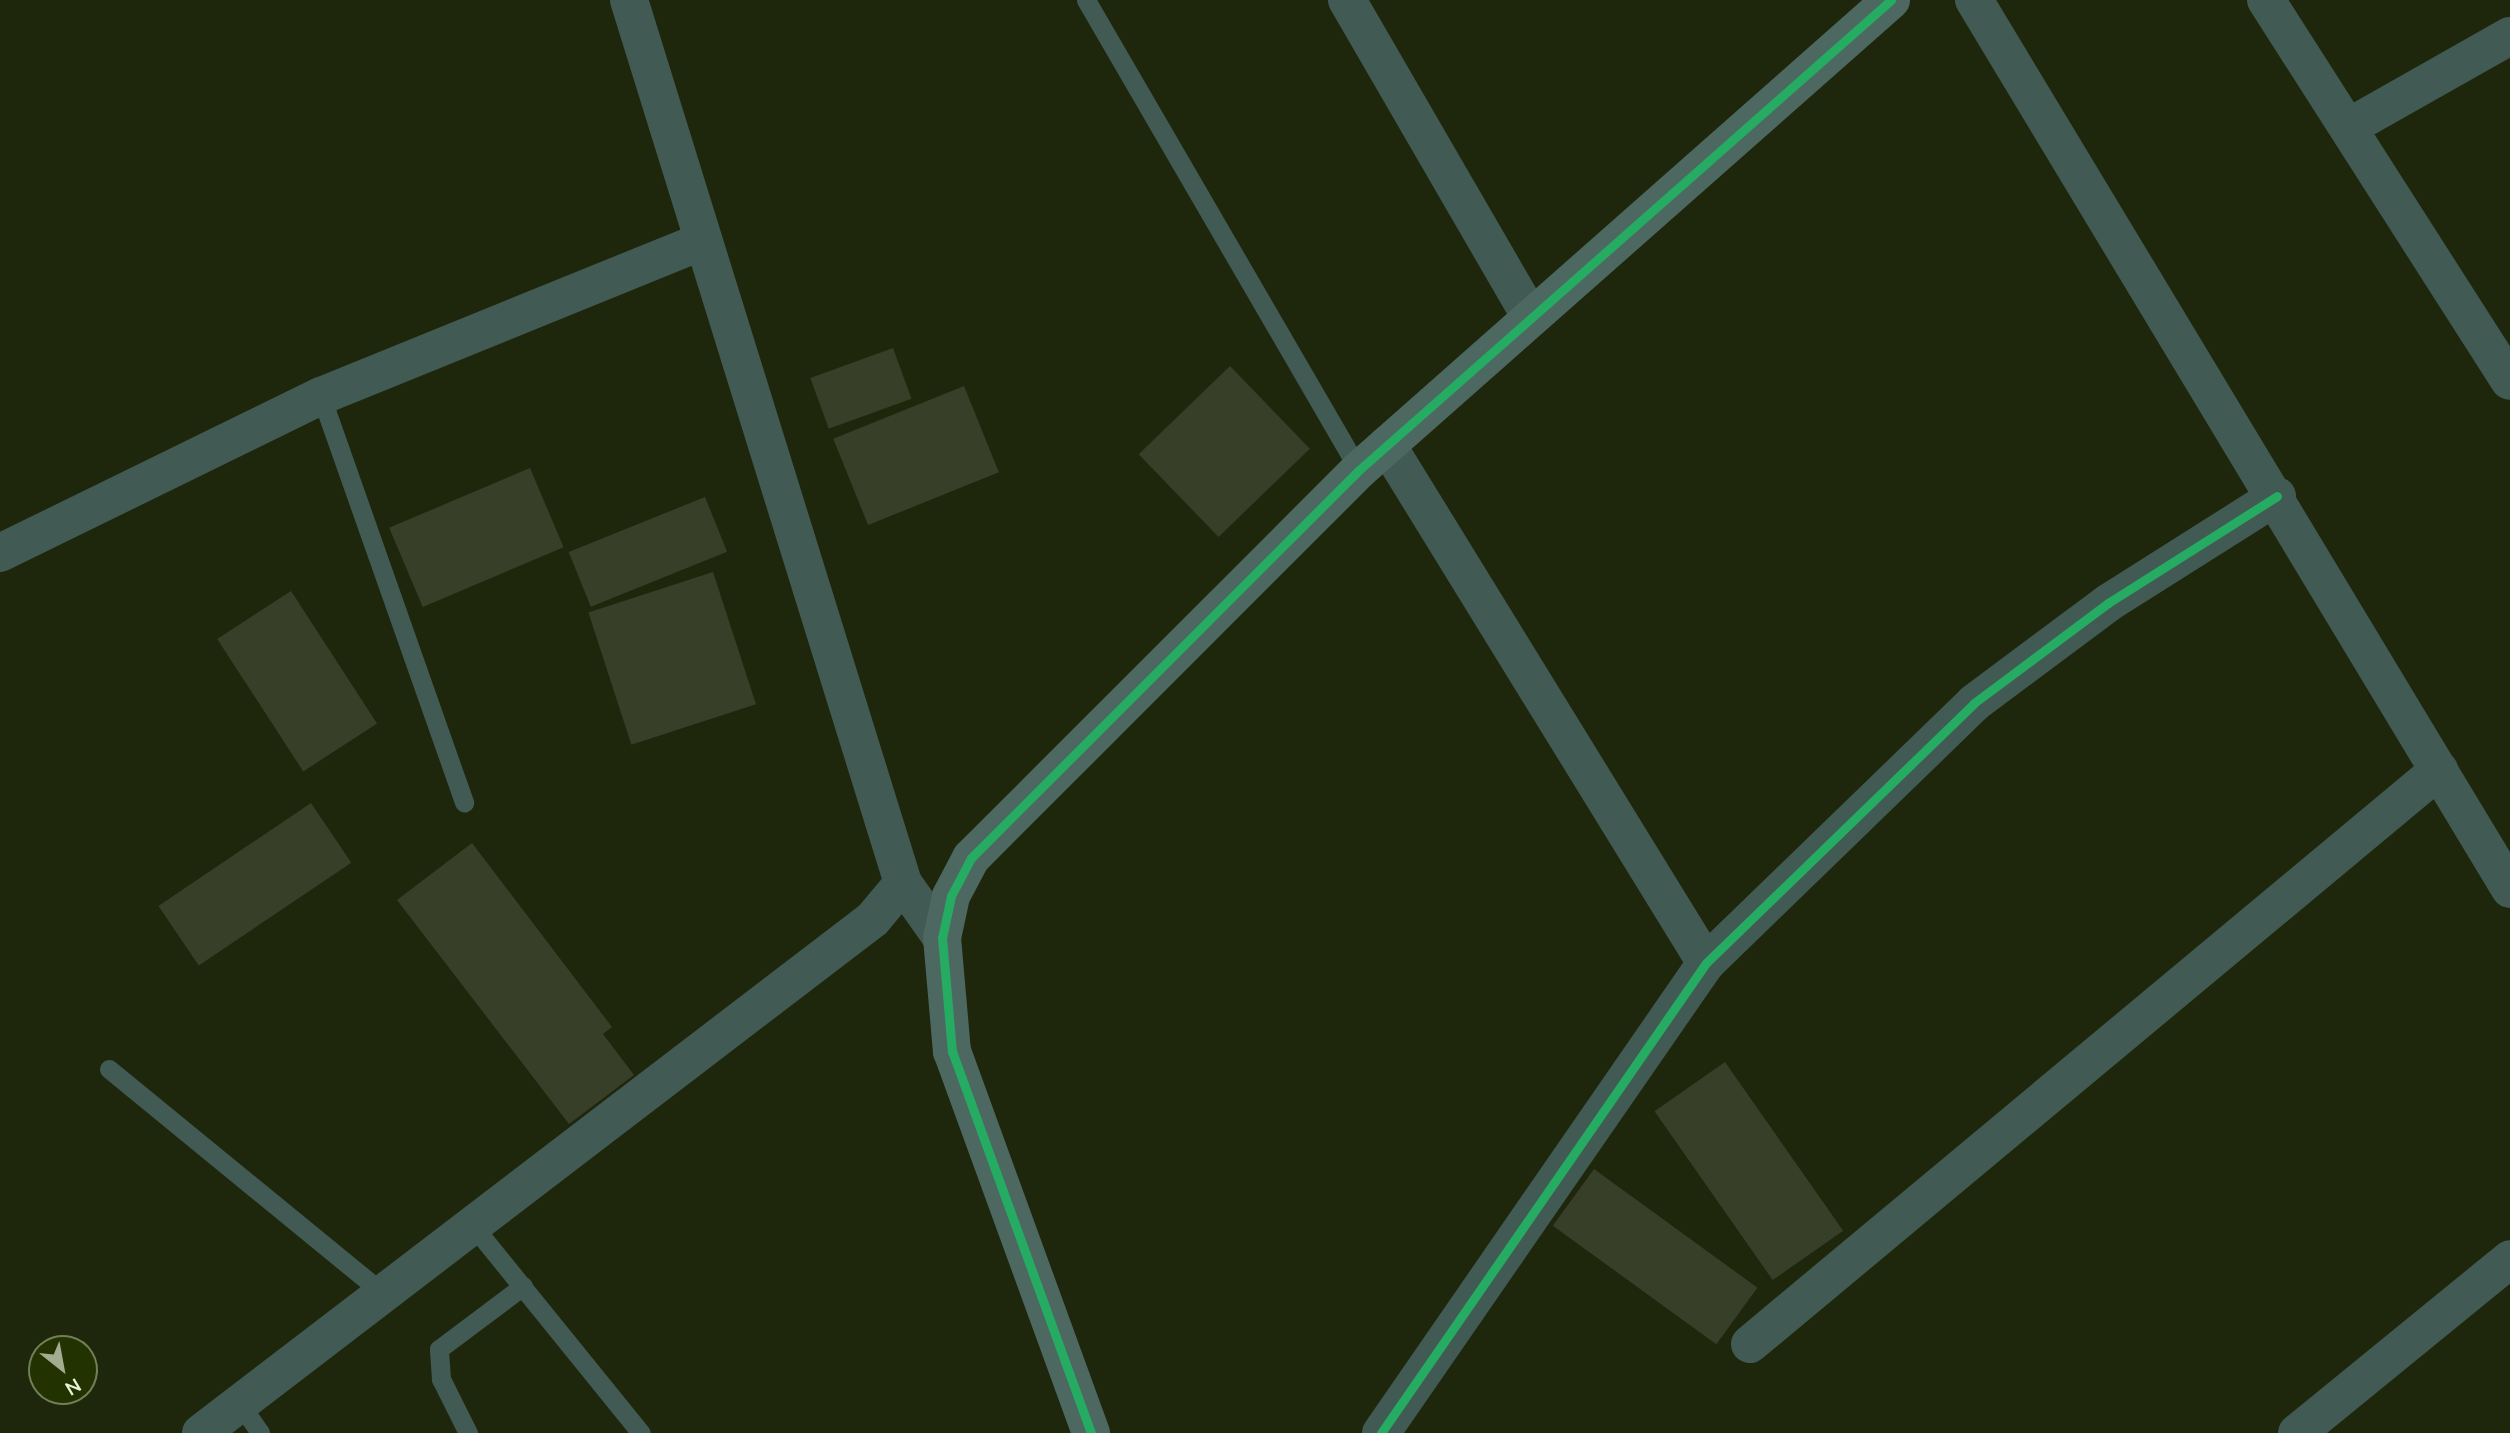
<!DOCTYPE html>
<html>
<head>
<meta charset="utf-8">
<style>
	body { margin:0 }
	#map { position:relative; width:2510px; height:1433px; overflow:hidden; background:#1e270b; font-family:"Nunito Sans",sans-serif }
	div>[style] { position:absolute }
	.building>* { inset:0; background:#383f29; transform-origin:0 0 }
	.lane>* { height:19px; margin:-9.5px; padding:0 9.5px; transform-origin:9.5px; border-radius:9.5px; background:#415a54 }
	.street>* { height:38px; margin:-19px; padding:0 19px; transform-origin:19px; border-radius:19px; background:#415a54 }
	.secondary>* { height:38px; margin:-19px; padding:0 19px; transform-origin:19px; border-radius:19px; background:#4c6861 }
	.cycleway>* { height:9px; margin:-4.5px; padding:0 4.5px; transform-origin:4.5px; border-radius:4.5px; background:#26ab63 }
	span { translate:-50% -50%; white-space:nowrap; text-align:center; line-height:1.15; -webkit-text-stroke:5px #223200; paint-order:stroke }
	.north { position:absolute; left:28px; top:1335px; width:70px; height:70px; box-sizing:border-box; background:#223200; border:2px solid #717f56; border-radius:50%; rotate:149deg; font-size:19px; font-weight:700; line-height:28px; text-align:center; color:#e7f3d7 }
	.north::after { content:''; display:block; margin:auto; width:24px; height:32px; background:#a1ac90; clip-path:polygon(50% 0,100% 100%,50% 72%,0 100%) }
</style>
</head>
<body>
<div id="map">
	<div class="building">
		<div style="left:893px;top:348px;width:54px;height:88px;rotate:70deg"></div>
		<div style="left:1230px;top:366px;width:115px;height:127px;rotate:46deg"></div>
		<div style="left:964px;top:386px;width:93px;height:141px;rotate:68deg"></div>
		<div style="left:530px;top:468px;width:86px;height:153px;rotate:67deg"></div>
		<div style="left:705px;top:497px;width:59px;height:147px;rotate:68deg"></div>
		<div style="left:713px;top:572px;width:139px;height:131px;rotate:72deg"></div>
		<div style="left:291px;top:591px;width:158px;height:88px;rotate:57deg"></div>
		<div style="left:311px;top:803px;width:72px;height:184px;rotate:56deg"></div>
		<div style="clip-path:polygon(472px 843px,612px 1027px,603px 1034px,634px 1075px,569px 1124px,397px 900px)"></div>
		<div style="left:1725px;top:1062px;width:206px;height:86px;rotate:55deg"></div>
		<div style="left:1594px;top:1169px;width:202px;height:70px;rotate:36deg"></div>
	</div>
	<div class="lane">
		<div style="left:1086px;top:0;width:544px;rotate:59.85deg"></div>
		<div style="left:321px;top:396px;width:431px;rotate:70.6deg"></div>
		<div style="left:109px;top:1069px;width:358px;rotate:39.3deg"></div>
		<div style="left:474px;top:1227px;width:265px;rotate:51deg"></div>
		<div style="left:240px;top:1404px;width:35px;rotate:55deg"></div>
		<div style="left:468px;top:1433px;width:60px;rotate:-116.6deg"></div>
		<div style="left:441px;top:1379px;width:30px;rotate:-94deg"></div>
		<div style="left:439px;top:1349px;width:105px;rotate:-36.9deg"></div>
	</div>
	<div class="street">
		<div style="left:629px;top:0;width:925px;rotate:72.76deg"></div>
		<div style="left:903px;top:883px;width:67px;rotate:54.7deg"></div>
		<div style="left:1347px;top:0;width:367px;rotate:59.9deg"></div>
		<div style="left:1974px;top:0;width:1038px;rotate:58.91deg"></div>
		<div style="left:2266px;top:0;width:452px;rotate:57.4deg"></div>
		<div style="left:2349px;top:127px;width:185px;rotate:-29.5deg"></div>
		<div style="left:1387px;top:445px;width:608px;rotate:58.37deg"></div>
		<div style="left:0;top:553px;width:357px;rotate:-26.1deg"></div>
		<div style="left:321px;top:396px;width:412px;rotate:-22.1deg"></div>
		<div style="left:1750px;top:1344px;width:897px;rotate:-39.8deg"></div>
		<div style="left:201px;top:1433px;width:846px;rotate:-37.41deg"></div>
		<div style="left:873px;top:919px;width:47px;rotate:-50.2deg"></div>
		<div style="left:1381px;top:1433px;width:571px;rotate:-55.34deg"></div>
		<div style="left:1706px;top:963px;width:373px;rotate:-44.1deg"></div>
		<div style="left:1974px;top:703px;width:167px;rotate:-36.7deg"></div>
		<div style="left:2108px;top:603px;width:200px;rotate:-32.3deg"></div>
		<div style="left:2297px;top:1433px;width:275px;rotate:-39.2deg"></div>
	</div>
	<div class="secondary">
		<div style="left:1091px;top:1433px;width:406px;rotate:-110deg"></div>
		<div style="left:952px;top:1052px;width:114px;rotate:-95deg"></div>
		<div style="left:942px;top:938px;width:43px;rotate:-77.9deg"></div>
		<div style="left:951px;top:896px;width:43px;rotate:-62.2deg"></div>
		<div style="left:971px;top:858px;width:549px;rotate:-45deg"></div>
		<div style="left:1359px;top:470px;width:710px;rotate:-41.46deg"></div>
	</div>
	<div class="cycleway">
		<div style="left:1091px;top:1433px;width:406px;rotate:-110deg"></div>
		<div style="left:952px;top:1052px;width:114px;rotate:-95deg"></div>
		<div style="left:942px;top:938px;width:43px;rotate:-77.9deg"></div>
		<div style="left:951px;top:896px;width:43px;rotate:-62.2deg"></div>
		<div style="left:971px;top:858px;width:549px;rotate:-45deg"></div>
		<div style="left:1359px;top:470px;width:710px;rotate:-41.46deg"></div>
		<div style="left:1381px;top:1433px;width:571px;rotate:-55.34deg"></div>
		<div style="left:1706px;top:963px;width:373px;rotate:-44.1deg"></div>
		<div style="left:1974px;top:703px;width:167px;rotate:-36.7deg"></div>
		<div style="left:2108px;top:603px;width:200px;rotate:-32.3deg"></div>
	</div>
	<div class="north">N</div>
</div>
</body>
</html>
